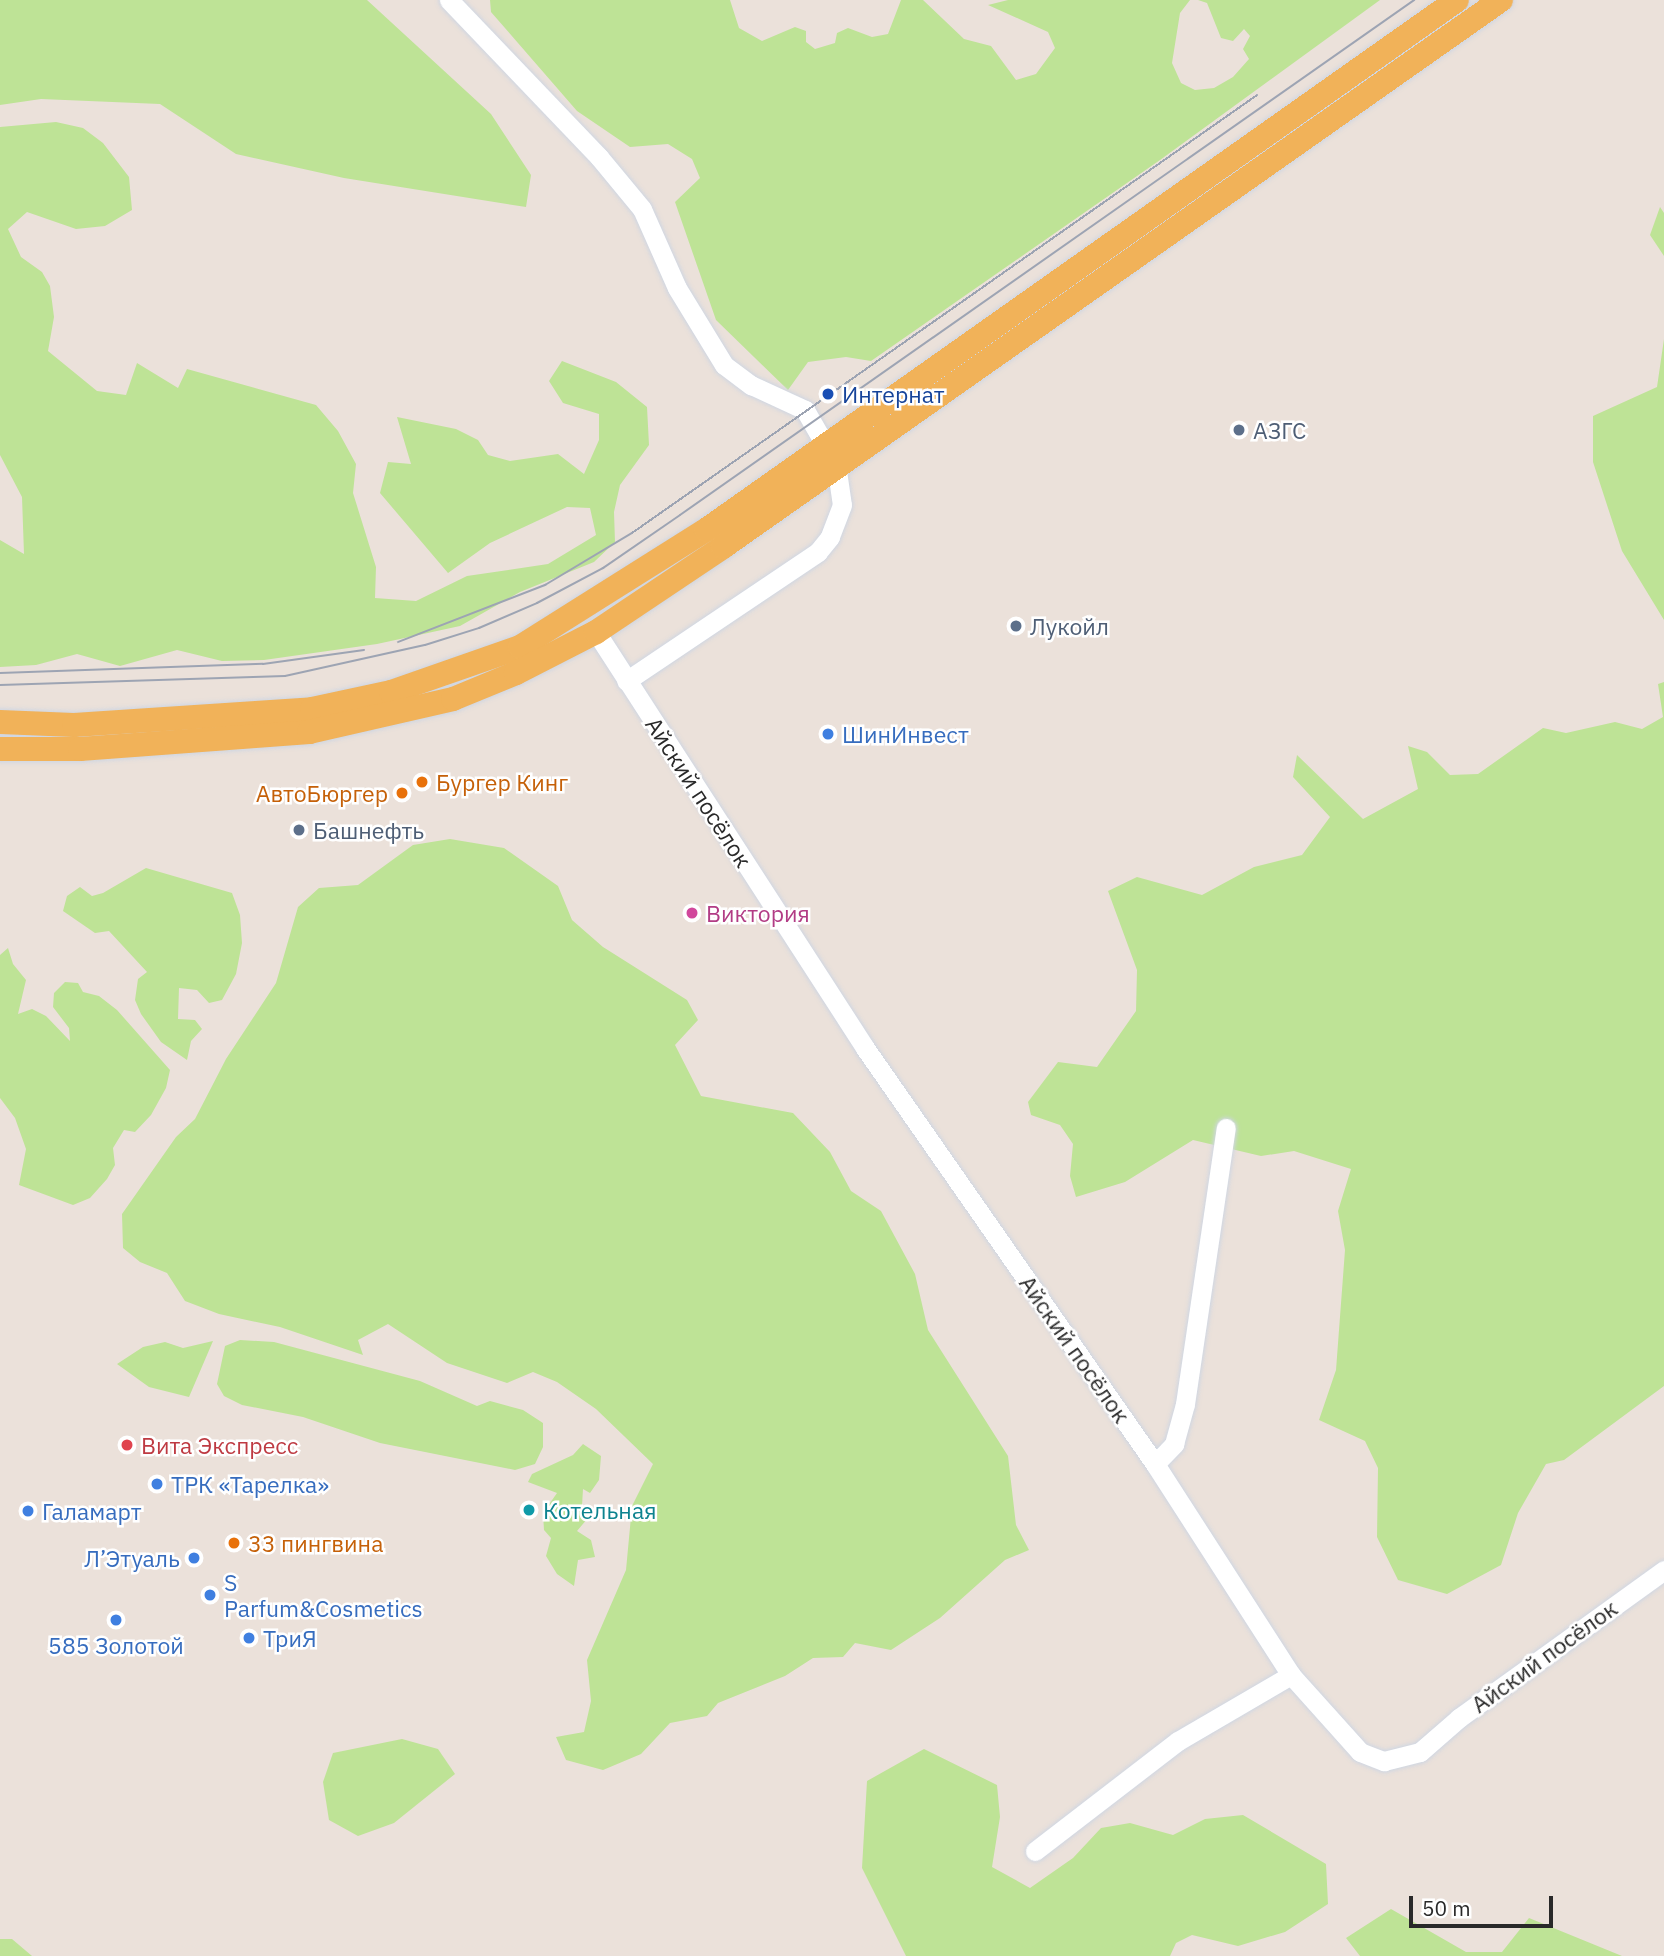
<!DOCTYPE html>
<html>
<head>
<meta charset="utf-8">
<style>
	body { margin:0 }
	#map { position:relative; width:1664px; height:1956px; overflow:hidden; background:#ebe1da; font-family:"IBM Plex Sans",sans-serif }
	div>[style] { position:absolute }
	.green>* { inset:0; background:#bee396 }
	.roads { filter:drop-shadow(0 0 2px #cfd6e2) drop-shadow(0 0 2px #cfd6e2) }
	.minor>* { height:19px; margin:-9.5px; padding:0 9.5px; transform-origin:9.5px; border-radius:9.5px; background:#fff }
	.major>* { height:24px; margin:-12px; padding:0 12px; transform-origin:12px; border-radius:12px; background:#f1b259 }
	.tram>* { height:2px; margin:-1px; padding:0 1px; transform-origin:1px; border-radius:1px; background:#9da4b3 }
	.dots>* { width:19px; height:19px; translate:-50% -50%; box-sizing:border-box; border:4px solid #fff; border-radius:50% }
	span { translate:-50% -50%; white-space:nowrap; text-align:center; line-height:1.15; -webkit-text-stroke:5px #fff; paint-order:stroke }
	.transit-label { font-size:23px; color:#164399 }
	.left { translate:0 -50%; text-align:left }
	.service-label { font-size:23px; color:#4e5e75 }
	.shop-label { font-size:23px; color:#366cbe }
	.right { translate:-100% -50%; text-align:right }
	.food-label { font-size:23px; color:#c56008 }
	.street-label { font-size:23px; color:#292929 }
	.hotel-label { font-size:23px; color:#b23c85 }
	.health-label { font-size:23px; color:#be3a42 }
	.culture-label { font-size:23px; color:#0d838f }
	.scale { position:absolute; left:1409px; top:1896px; width:144px; height:32px; box-sizing:border-box; border:4px solid #292929; border-top:0; padding-left:9px; font-size:21px; line-height:24px; white-space:nowrap; color:#292929; -webkit-text-stroke:5px #fff; paint-order:stroke }
</style>
</head>
<body>
<div id="map">
	<div class="green">
		<div style="clip-path:polygon(0 0,367px 0,491px 114px,531px 175px,526px 207px,344px 178px,236px 154px,160px 104px,41px 99px,0 105px)"></div>
		<div style="clip-path:polygon(490px 0,730px 0,739px 28px,762px 41px,795px 27px,806px 31px,806px 42px,815px 49px,835px 43px,837px 33px,848px 28px,872px 37px,888px 34px,901px 0,923px 0,964px 39px,991px 46px,1016px 80px,1036px 74px,1055px 48px,1048px 32px,988px 5px,1008px 0,1190px 0,1180px 13px,1172px 63px,1181px 83px,1195px 90px,1214px 88px,1233px 77px,1249px 59px,1243px 49px,1250px 36px,1244px 29px,1233px 41px,1221px 38px,1207px 3px,1198px 0,1380px 0,1160px 160px,871px 361px,846px 357px,808px 362px,788px 390px,716px 320px,675px 202px,700px 178px,692px 159px,668px 144px,630px 147px,577px 111px,491px 12px)"></div>
		<div style="clip-path:polygon(56px 122px,83px 128px,103px 143px,129px 177px,132px 210px,105px 226px,76px 229px,27px 212px,8px 229px,21px 257px,42px 272px,50px 286px,54px 317px,48px 351px,97px 391px,126px 395px,137px 363px,178px 388px,187px 369px,316px 405px,338px 431px,356px 464px,353px 493px,376px 567px,375px 598px,416px 601px,467px 576px,548px 564px,596px 535px,590px 508px,567px 507px,490px 543px,448px 573px,380px 493px,388px 462px,411px 464px,397px 417px,456px 429px,478px 440px,488px 455px,510px 461px,558px 454px,584px 474px,599px 440px,599px 414px,563px 403px,549px 381px,562px 361px,616px 382px,647px 407px,649px 445px,620px 485px,614px 512px,615px 542px,594px 562px,520px 592px,460px 626px,377px 644px,264px 660px,222px 661px,177px 650px,120px 666px,77px 654px,36px 665px,0 667px,0 540px,24px 554px,22px 497px,0 455px,0 127px)"></div>
		<div style="clip-path:polygon(1660px 207px,1664px 213px,1664px 256px,1650px 235px)"></div>
		<div style="clip-path:polygon(1664px 339px,1664px 620px,1622px 551px,1593px 462px,1593px 416px,1657px 387px)"></div>
		<div style="clip-path:polygon(1664px 682px,1664px 1386px,1564px 1460px,1546px 1464px,1518px 1513px,1501px 1565px,1447px 1594px,1398px 1580px,1377px 1537px,1378px 1468px,1365px 1441px,1319px 1420px,1336px 1370px,1345px 1250px,1338px 1211px,1351px 1169px,1294px 1151px,1261px 1156px,1193px 1140px,1125px 1182px,1076px 1197px,1070px 1176px,1073px 1144px,1060px 1125px,1031px 1115px,1028px 1102px,1058px 1062px,1097px 1067px,1136px 1011px,1137px 970px,1108px 891px,1137px 877px,1202px 895px,1254px 867px,1302px 855px,1330px 817px,1293px 777px,1297px 755px,1363px 819px,1418px 789px,1408px 746px,1427px 752px,1450px 775px,1478px 774px,1543px 728px,1566px 733px,1615px 722px,1642px 729px,1663px 717px,1658px 684px)"></div>
		<div style="clip-path:polygon(450px 839px,504px 848px,558px 886px,572px 920px,603px 947px,687px 1000px,698px 1020px,675px 1045px,701px 1096px,793px 1113px,830px 1152px,851px 1191px,881px 1211px,915px 1274px,928px 1330px,1008px 1456px,1016px 1525px,1029px 1550px,1005px 1560px,940px 1618px,891px 1650px,855px 1643px,843px 1657px,813px 1658px,785px 1676px,718px 1703px,707px 1716px,670px 1723px,641px 1754px,603px 1770px,566px 1760px,556px 1737px,584px 1732px,591px 1701px,587px 1660px,626px 1570px,632px 1506px,653px 1464px,596px 1409px,557px 1382px,533px 1372px,507px 1383px,447px 1363px,388px 1324px,358px 1340px,363px 1355px,280px 1327px,219px 1314px,185px 1301px,167px 1273px,140px 1262px,123px 1248px,122px 1214px,176px 1137px,195px 1119px,226px 1059px,276px 983px,298px 907px,319px 888px,358px 885px,413px 845px)"></div>
		<div style="clip-path:polygon(146px 868px,232px 893px,240px 915px,242px 943px,236px 974px,222px 1000px,209px 1003px,197px 990px,179px 988px,178px 1019px,195px 1020px,202px 1029px,191px 1041px,187px 1060px,161px 1042px,141px 1014px,135px 1000px,138px 979px,147px 972px,109px 931px,95px 933px,63px 911px,67px 896px,80px 887px,92px 896px,103px 893px)"></div>
		<div style="clip-path:polygon(8px 948px,13px 964px,26px 980px,18px 1014px,32px 1009px,46px 1016px,70px 1041px,69px 1028px,53px 1007px,54px 993px,65px 982px,78px 983px,83px 992px,99px 996px,117px 1010px,170px 1070px,166px 1088px,151px 1115px,135px 1132px,124px 1130px,113px 1148px,115px 1165px,107px 1179px,90px 1198px,73px 1205px,19px 1185px,26px 1149px,15px 1118px,0 1098px,0 955px)"></div>
		<div style="clip-path:polygon(240px 1340px,274px 1342px,420px 1381px,477px 1406px,490px 1401px,523px 1410px,543px 1423px,543px 1447px,535px 1464px,515px 1470px,380px 1443px,303px 1417px,242px 1405px,224px 1396px,217px 1384px,225px 1346px)"></div>
		<div style="clip-path:polygon(213px 1341px,189px 1397px,149px 1387px,117px 1364px,143px 1347px,165px 1342px,183px 1348px)"></div>
		<div style="clip-path:polygon(583px 1444px,601px 1456px,599px 1480px,590px 1493px,583px 1489px,582px 1506px,588px 1518px,577px 1531px,591px 1540px,595px 1557px,578px 1560px,574px 1586px,557px 1574px,546px 1556px,551px 1538px,544px 1530px,543px 1513px,557px 1493px,528px 1482px,532px 1474px,573px 1455px)"></div>
		<div style="clip-path:polygon(402px 1739px,438px 1749px,455px 1774px,394px 1823px,358px 1836px,329px 1820px,323px 1782px,333px 1753px)"></div>
		<div style="clip-path:polygon(924px 1749px,997px 1785px,1000px 1817px,992px 1867px,1030px 1888px,1073px 1858px,1101px 1828px,1130px 1823px,1173px 1835px,1205px 1819px,1243px 1815px,1326px 1864px,1328px 1904px,1285px 1932px,1238px 1946px,1192px 1935px,1176px 1943px,1170px 1956px,906px 1956px,862px 1868px,867px 1781px)"></div>
		<div style="clip-path:polygon(1391px 1909px,1466px 1952px,1502px 1952px,1529px 1918px,1622px 1956px,1360px 1956px,1346px 1938px)"></div>
		<div style="clip-path:polygon(0 1939px,12px 1939px,32px 1956px,0 1956px)"></div>
	</div>
	<div class="roads">
		<div class="minor">
			<div style="left:449px;top:0;width:217px;rotate:46.3deg"></div>
			<div style="left:599px;top:157px;width:67px;rotate:50.4deg"></div>
			<div style="left:642px;top:209px;width:86px;rotate:66.1deg"></div>
			<div style="left:677px;top:288px;width:90px;rotate:58.6deg"></div>
			<div style="left:724px;top:365px;width:34px;rotate:37deg"></div>
			<div style="left:751px;top:385px;width:60px;rotate:24.8deg"></div>
			<div style="left:805px;top:410px;width:62px;rotate:60.1deg"></div>
			<div style="left:836px;top:464px;width:41px;rotate:81.7deg"></div>
			<div style="left:842px;top:505px;width:34px;rotate:111deg"></div>
			<div style="left:830px;top:537px;width:19px;rotate:129deg"></div>
			<div style="left:818px;top:552px;width:231px;rotate:146.1deg"></div>
			<div style="left:596px;top:632px;width:495px;rotate:57.1deg"></div>
			<div style="left:865px;top:1048px;width:507px;rotate:55.12deg"></div>
			<div style="left:1155px;top:1464px;width:251px;rotate:57.2deg"></div>
			<div style="left:1291px;top:1675px;width:103px;rotate:48.1deg"></div>
			<div style="left:1360px;top:1752px;width:26px;rotate:21deg"></div>
			<div style="left:1384px;top:1761px;width:37px;rotate:-14deg"></div>
			<div style="left:1420px;top:1752px;width:52px;rotate:-41.1deg"></div>
			<div style="left:1459px;top:1718px;width:253px;rotate:-35.8deg"></div>
			<div style="left:1155px;top:1464px;width:28px;rotate:-46deg"></div>
			<div style="left:1174px;top:1444px;width:41px;rotate:-74.6deg"></div>
			<div style="left:1185px;top:1404px;width:279px;rotate:-81.6deg"></div>
			<div style="left:1035px;top:1851px;width:180px;rotate:-37.6deg"></div>
			<div style="left:1178px;top:1741px;width:131px;rotate:-30.3deg"></div>
		</div>
		<div class="major">
			<div style="left:0;top:722px;width:74px;rotate:2.3deg"></div>
			<div style="left:74px;top:725px;width:239px;rotate:-3.8deg"></div>
			<div style="left:312px;top:709px;width:81px;rotate:-12.1deg"></div>
			<div style="left:391px;top:692px;width:137px;rotate:-19.2deg"></div>
			<div style="left:520px;top:647px;width:220px;rotate:-32.2deg"></div>
			<div style="left:706px;top:530px;width:919px;rotate:-35.21deg"></div>
			<div style="left:0;top:749px;width:80px"></div>
			<div style="left:80px;top:749px;width:230px;rotate:-4.2deg"></div>
			<div style="left:309px;top:732px;width:148px;rotate:-12.9deg"></div>
			<div style="left:453px;top:699px;width:68px;rotate:-22.4deg"></div>
			<div style="left:516px;top:673px;width:90px;rotate:-27.1deg"></div>
			<div style="left:596px;top:632px;width:153px;rotate:-33.8deg"></div>
			<div style="left:723px;top:547px;width:951px;rotate:-35.11deg"></div>
		</div>
	</div>
	<div class="tram">
		<div style="left:398px;top:642px;width:158px;rotate:-21.2deg"></div>
		<div style="left:545px;top:585px;width:101px;rotate:-30.9deg"></div>
		<div style="left:632px;top:533px;width:763px;rotate:-35.02deg"></div>
		<div style="left:0;top:673px;width:263px;rotate:-2deg"></div>
		<div style="left:263px;top:664px;width:102px;rotate:-7.9deg"></div>
		<div style="left:0;top:685px;width:285px;rotate:-1.8deg"></div>
		<div style="left:285px;top:676px;width:143px;rotate:-12.5deg"></div>
		<div style="left:425px;top:645px;width:57px;rotate:-17.5deg"></div>
		<div style="left:479px;top:628px;width:63px;rotate:-23.3deg"></div>
		<div style="left:537px;top:603px;width:75px;rotate:-27.9deg"></div>
		<div style="left:603px;top:568px;width:93px;rotate:-34.5deg"></div>
		<div style="left:680px;top:515px;width:897px;rotate:-35.05deg"></div>
	</div>
	<div class="dots">
		<div style="left:828px;top:394px;background:#1a4fb4"></div>
		<div style="left:1239px;top:430px;background:#5c6f8a"></div>
		<div style="left:1016px;top:626px;background:#5c6f8a"></div>
		<div style="left:828px;top:734px;background:#3f7fe0"></div>
		<div style="left:422px;top:782px;background:#e8710a"></div>
		<div style="left:402px;top:793px;background:#e8710a"></div>
		<div style="left:299px;top:830px;background:#5c6f8a"></div>
		<div style="left:692px;top:913px;background:#d1479c"></div>
		<div style="left:127px;top:1445px;background:#e0444e"></div>
		<div style="left:157px;top:1484px;background:#3f7fe0"></div>
		<div style="left:529px;top:1510px;background:#0f9aa8"></div>
		<div style="left:28px;top:1511px;background:#3f7fe0"></div>
		<div style="left:234px;top:1543px;background:#e8710a"></div>
		<div style="left:194px;top:1558px;background:#3f7fe0"></div>
		<div style="left:210px;top:1595px;background:#3f7fe0"></div>
		<div style="left:116px;top:1620px;background:#3f7fe0"></div>
		<div style="left:249px;top:1638px;background:#3f7fe0"></div>
	</div>
	<div class="transit-label">
		<span class="left" style="left:842px;top:394px">Интернат</span>
	</div>
	<div class="service-label">
		<span class="left" style="left:1253px;top:430px">АЗГС</span>
		<span class="left" style="left:1030px;top:626px">Лукойл</span>
		<span class="left" style="left:313px;top:830px">Башнефть</span>
	</div>
	<div class="shop-label">
		<span class="left" style="left:842px;top:734px">ШинИнвест</span>
		<span class="left" style="left:171px;top:1484px">ТРК «Тарелка»</span>
		<span class="left" style="left:42px;top:1511px">Галамарт</span>
		<span class="right" style="left:180px;top:1558px">Л’Этуаль</span>
		<span class="left" style="left:224px;top:1595px">S<br>Parfum&amp;Cosmetics</span>
		<span class="left" style="left:263px;top:1638px">ТриЯ</span>
		<span style="left:116px;top:1645px">585 Золотой</span>
	</div>
	<div class="food-label">
		<span class="left" style="left:436px;top:782px">Бургер Кинг</span>
		<span class="right" style="left:388px;top:793px">АвтоБюргер</span>
		<span class="left" style="left:248px;top:1543px">33 пингвина</span>
	</div>
	<div class="street-label">
		<span style="left:699px;top:792px;rotate:57deg">Айский посёлок</span>
		<span style="left:1075px;top:1349px;rotate:55deg">Айский посёлок</span>
		<span style="left:1544px;top:1656px;rotate:-36deg">Айский посёлок</span>
	</div>
	<div class="hotel-label">
		<span class="left" style="left:706px;top:913px">Виктория</span>
	</div>
	<div class="health-label">
		<span class="left" style="left:141px;top:1445px">Вита Экспресс</span>
	</div>
	<div class="culture-label">
		<span class="left" style="left:543px;top:1510px">Котельная</span>
	</div>
	<div class="scale">50 m</div>
</div>
</body>
</html>
